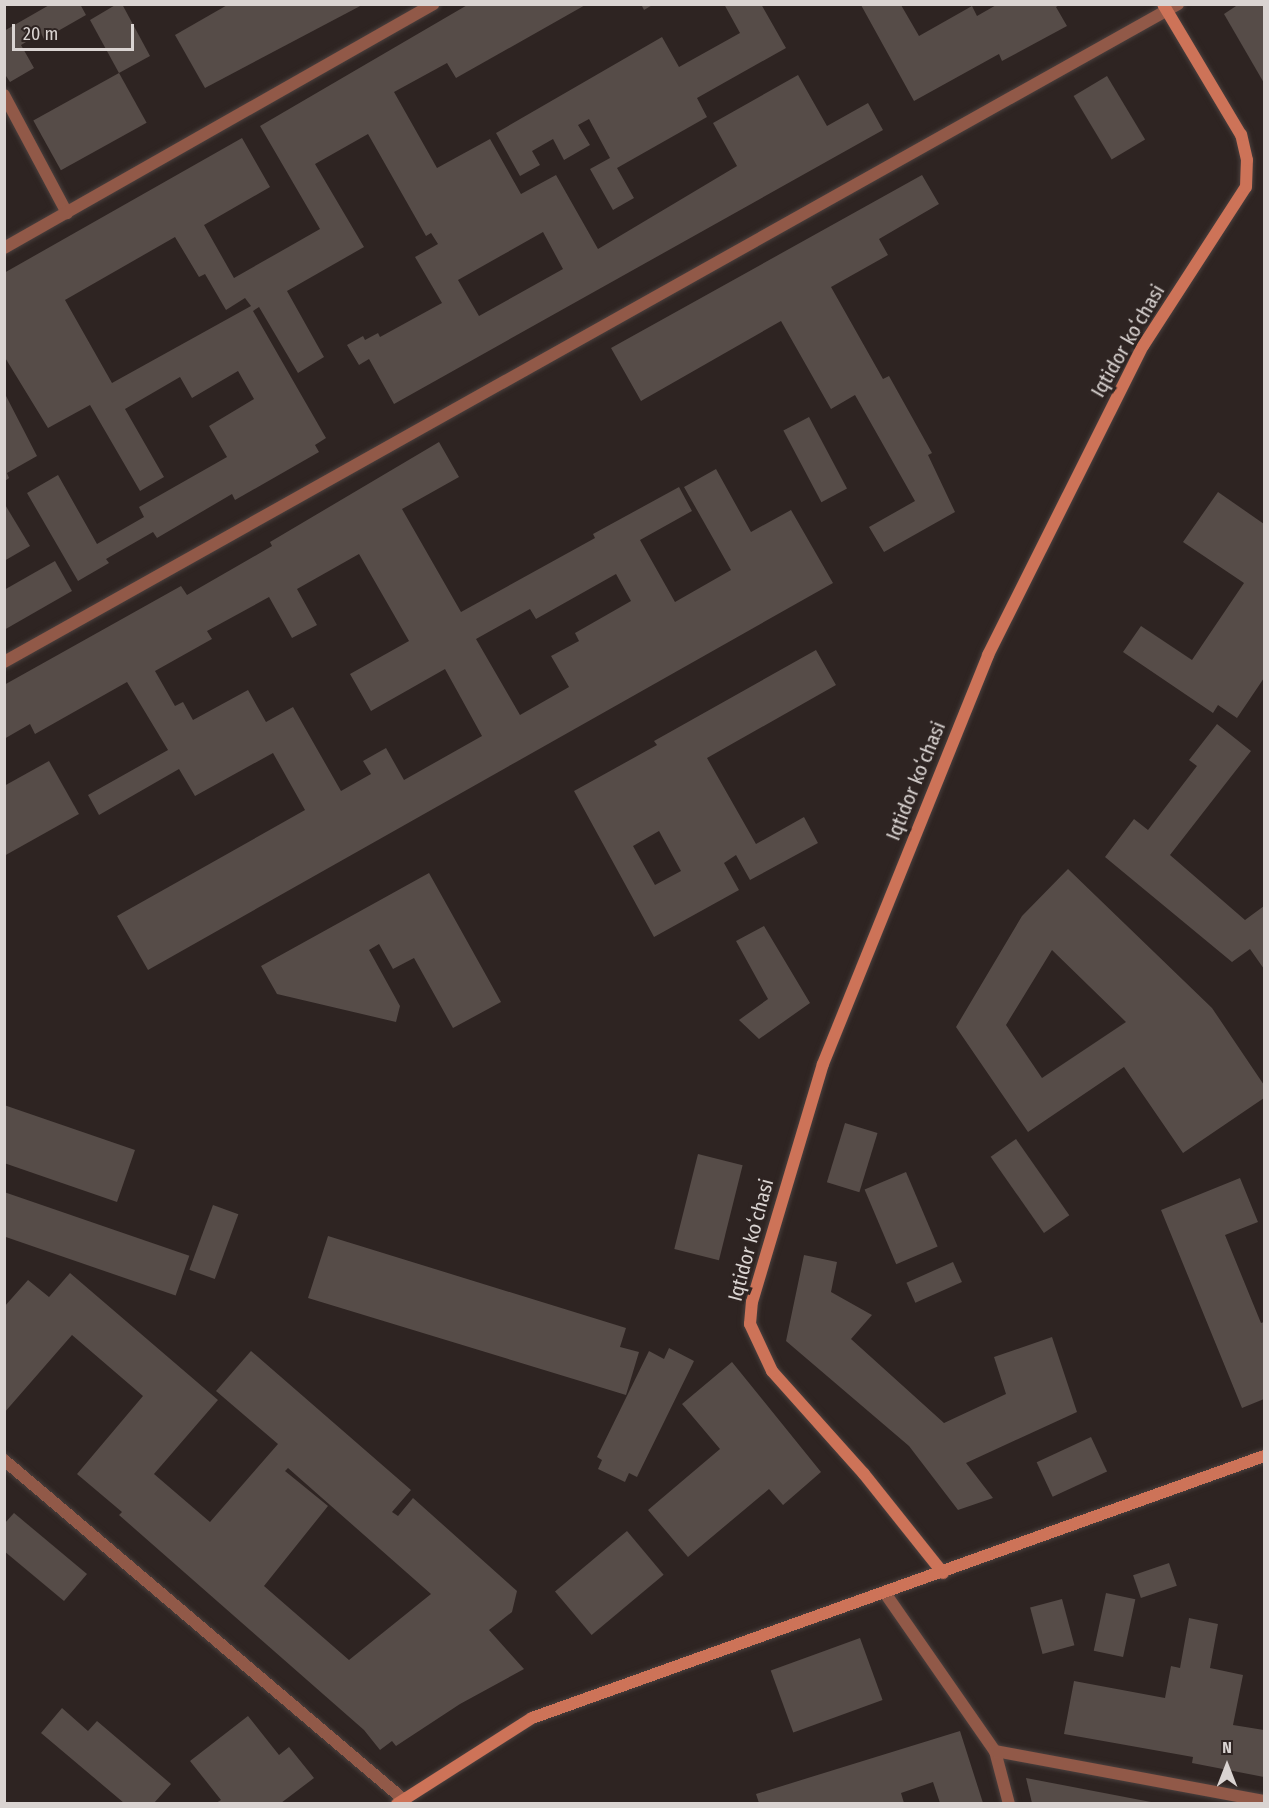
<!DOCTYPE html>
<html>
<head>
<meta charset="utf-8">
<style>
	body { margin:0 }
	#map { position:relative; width:1269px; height:1808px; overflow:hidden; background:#2e2422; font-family:"Fira Sans Condensed",sans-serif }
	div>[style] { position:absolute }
	.building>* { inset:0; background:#564c48; transform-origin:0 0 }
	.roads { filter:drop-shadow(0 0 2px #4a403e) drop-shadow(0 0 2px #4a403e) }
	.street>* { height:12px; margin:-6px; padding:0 6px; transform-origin:6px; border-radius:6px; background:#915948 }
	.secondary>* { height:12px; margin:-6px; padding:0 6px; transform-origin:6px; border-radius:6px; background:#cd7358 }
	span { translate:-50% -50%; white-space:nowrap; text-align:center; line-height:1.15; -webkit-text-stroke:6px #2e2422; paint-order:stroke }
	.street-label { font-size:20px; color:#dad4d2 }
	.frame { position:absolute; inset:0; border:6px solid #dad4d2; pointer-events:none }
	.north { position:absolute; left:1197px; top:1736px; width:60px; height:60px; -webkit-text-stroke:4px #2e2422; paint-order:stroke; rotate:0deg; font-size:16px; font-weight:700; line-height:24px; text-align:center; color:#dad4d2 }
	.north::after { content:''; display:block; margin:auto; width:21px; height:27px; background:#dad4d2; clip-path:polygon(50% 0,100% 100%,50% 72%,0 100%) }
	.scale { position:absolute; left:12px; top:24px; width:122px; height:27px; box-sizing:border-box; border:3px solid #dad4d2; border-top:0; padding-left:8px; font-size:18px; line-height:21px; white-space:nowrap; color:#dad4d2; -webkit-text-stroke:4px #2e2422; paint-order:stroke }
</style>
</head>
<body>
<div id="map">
	<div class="building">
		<div style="clip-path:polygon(51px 4px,80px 4px,86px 15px,44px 39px,41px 33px,21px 45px,34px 68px,10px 82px,4px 73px,4px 31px)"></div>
		<div style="clip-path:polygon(117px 4px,122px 4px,150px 56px,119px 73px,90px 20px)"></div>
		<div style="clip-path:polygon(229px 4px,364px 4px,205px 88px,175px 35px)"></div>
		<div style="clip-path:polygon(evenodd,469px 4px,587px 4px,456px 78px,447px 63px,394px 92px,437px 168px,490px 139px,521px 194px,556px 175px,598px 249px,737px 166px,713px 123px,798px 75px,827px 126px,868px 103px,883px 130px,394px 404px,369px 359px,359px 365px,347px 345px,363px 336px,365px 340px,378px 333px,380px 337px,442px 303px,415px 257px,438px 244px,431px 233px,426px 236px,368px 134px,315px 164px,364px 247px,287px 291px,324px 357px,298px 373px,259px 307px,253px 311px,326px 438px,315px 445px,319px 452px,235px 500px,232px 494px,157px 538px,153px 532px,106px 559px,109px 563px,78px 581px,27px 493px,58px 475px,97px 544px,144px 517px,139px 507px,227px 457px,209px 426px,254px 399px,238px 371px,192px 398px,180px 377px,125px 409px,164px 477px,140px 491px,90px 405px,48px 428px,4px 356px,4px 273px,242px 138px,270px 187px,204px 225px,234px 278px,320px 229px,260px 126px,469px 4px,543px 232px,563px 269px,479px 316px,458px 280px,543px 232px,469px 4px,175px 237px,199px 277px,205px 274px,226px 310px,245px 298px,251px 306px,112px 383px,65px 300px,175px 237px)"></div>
		<div style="clip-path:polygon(641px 4px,654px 4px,644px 10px)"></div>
		<div style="clip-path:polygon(724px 4px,761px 4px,786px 48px,697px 98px,707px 117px,617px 168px,634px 198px,613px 210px,590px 169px,610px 158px,589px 119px,578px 125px,590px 145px,564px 160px,553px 139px,532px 151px,540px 165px,520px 176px,496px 133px,662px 37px,679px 67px,740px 33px)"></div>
		<div style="clip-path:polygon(998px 4px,1061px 4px,1056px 7px,1067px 26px,1002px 61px,999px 54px,914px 101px,861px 5px,901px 5px,919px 36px,972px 6px,977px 16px)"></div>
		<div style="clip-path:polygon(1239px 4px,1264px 4px,1264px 83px,1224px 14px)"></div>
		<div style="left:119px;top:73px;width:57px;height:98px;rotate:61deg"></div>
		<div style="left:1107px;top:76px;width:74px;height:39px;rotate:59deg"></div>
		<div style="clip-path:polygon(922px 175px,939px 204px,879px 239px,888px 255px,831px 287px,883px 379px,889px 376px,932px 453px,928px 455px,955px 512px,884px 552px,869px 527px,915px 501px,855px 395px,831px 409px,781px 321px,641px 401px,611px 348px)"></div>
		<div style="clip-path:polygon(5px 394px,37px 456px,7px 473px,9px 478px,5px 481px)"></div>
		<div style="left:809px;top:417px;width:81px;height:29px;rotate:62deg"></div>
		<div style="clip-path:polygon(evenodd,439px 442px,459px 477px,402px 509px,461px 612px,595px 538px,593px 534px,679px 487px,692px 511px,640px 540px,675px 602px,731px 570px,684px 487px,716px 469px,751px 532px,791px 510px,833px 583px,148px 970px,117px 916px,305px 810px,273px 753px,195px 796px,179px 769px,99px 815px,88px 795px,168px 750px,127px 682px,35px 734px,30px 724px,4px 739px,4px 685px,181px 586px,187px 595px,272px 546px,270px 542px,439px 442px,359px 554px,409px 641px,350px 674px,371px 711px,445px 669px,482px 736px,404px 780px,386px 748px,363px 761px,371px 774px,341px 791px,293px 707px,266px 722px,248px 690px,193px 720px,183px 702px,175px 706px,155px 671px,212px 639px,207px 631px,269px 597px,292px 638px,317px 625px,297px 589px,359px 554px,439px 442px,616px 574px,631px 601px,575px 633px,579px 641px,551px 656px,569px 687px,520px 715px,476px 639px,530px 609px,536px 619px,616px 574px)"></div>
		<div style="clip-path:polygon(1218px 492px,1264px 524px,1264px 678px,1237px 718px,1218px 705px,1213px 713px,1123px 652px,1141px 626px,1192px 660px,1244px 583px,1183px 542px)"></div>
		<div style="clip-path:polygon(4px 503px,30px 546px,4px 561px)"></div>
		<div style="clip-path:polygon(55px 561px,72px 591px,4px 630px,4px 590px)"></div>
		<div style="clip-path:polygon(evenodd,816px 650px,836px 685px,707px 758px,756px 844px,804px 817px,818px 843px,750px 880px,736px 855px,724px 863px,739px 890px,654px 937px,574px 791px,657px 745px,654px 741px,816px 650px,659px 831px,681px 871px,655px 885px,633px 846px,659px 831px)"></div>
		<div style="clip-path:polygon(1217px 724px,1251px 751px,1170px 855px,1245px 920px,1264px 906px,1264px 969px,1250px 949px,1232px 962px,1105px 857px,1134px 819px,1148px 830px,1197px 766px,1189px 760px)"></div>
		<div style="clip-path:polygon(49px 761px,79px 814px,4px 856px,4px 786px)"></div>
		<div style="clip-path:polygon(evenodd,1068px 869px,1212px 1008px,1264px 1085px,1264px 1098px,1183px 1153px,1124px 1067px,1028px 1132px,956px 1027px,1022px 916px,1068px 869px,1052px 950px,1126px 1022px,1042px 1078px,1006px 1025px,1052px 950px)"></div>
		<div style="clip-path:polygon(429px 873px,501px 1002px,453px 1028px,414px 958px,393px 969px,379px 944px,369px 950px,400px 1006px,396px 1022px,277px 994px,261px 966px)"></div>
		<div style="clip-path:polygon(764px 926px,810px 1003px,759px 1039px,739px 1020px,768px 999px,736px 941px)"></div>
		<div style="clip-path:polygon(4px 1105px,135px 1150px,117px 1202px,4px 1163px)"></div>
		<div style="left:845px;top:1123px;width:34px;height:62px;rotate:17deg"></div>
		<div style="left:1016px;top:1139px;width:93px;height:31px;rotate:55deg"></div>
		<div style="left:698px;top:1154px;width:46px;height:98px;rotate:14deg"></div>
		<div style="left:906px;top:1172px;width:81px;height:45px;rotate:67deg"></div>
		<div style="clip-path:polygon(1240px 1178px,1258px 1222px,1225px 1235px,1261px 1323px,1264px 1322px,1264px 1399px,1242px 1408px,1161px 1210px)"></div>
		<div style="left:4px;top:1192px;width:196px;height:42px;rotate:19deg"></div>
		<div style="left:213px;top:1205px;width:27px;height:69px;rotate:20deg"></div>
		<div style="clip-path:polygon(328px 1236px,626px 1328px,620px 1347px,639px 1352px,626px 1395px,308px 1298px)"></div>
		<div style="clip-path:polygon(804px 1255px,837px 1262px,831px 1292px,872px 1315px,851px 1339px,944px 1423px,1006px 1394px,994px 1357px,1052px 1337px,1077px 1412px,966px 1463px,993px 1498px,958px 1510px,909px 1446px,786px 1341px)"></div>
		<div style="left:953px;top:1262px;width:22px;height:51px;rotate:66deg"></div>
		<div style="clip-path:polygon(evenodd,70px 1273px,218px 1400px,154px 1474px,210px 1522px,278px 1444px,216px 1391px,251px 1351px,411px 1490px,392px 1512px,398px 1516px,413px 1498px,517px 1591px,512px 1612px,489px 1630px,524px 1669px,460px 1704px,396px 1746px,392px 1741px,380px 1750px,364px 1730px,119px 1515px,122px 1512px,77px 1474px,143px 1396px,72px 1335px,4px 1413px,4px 1307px,28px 1280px,49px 1297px,70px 1273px,288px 1468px,431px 1594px,349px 1660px,264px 1586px,328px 1506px,285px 1471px,288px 1468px)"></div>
		<div style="clip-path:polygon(669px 1348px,694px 1361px,637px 1477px,629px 1473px,625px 1482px,598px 1469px,602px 1460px,597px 1457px,649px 1351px,664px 1359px)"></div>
		<div style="clip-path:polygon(732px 1362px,821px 1472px,783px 1505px,769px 1489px,688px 1557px,648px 1510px,720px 1449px,682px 1404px)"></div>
		<div style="left:1091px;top:1437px;width:38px;height:60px;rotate:65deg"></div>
		<div style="clip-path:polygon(14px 1513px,87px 1574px,64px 1601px,4px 1551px,4px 1524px)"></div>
		<div style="left:627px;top:1531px;width:57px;height:94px;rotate:50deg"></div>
		<div style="left:1169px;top:1563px;width:24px;height:38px;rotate:71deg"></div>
		<div style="left:1106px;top:1593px;width:30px;height:59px;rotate:12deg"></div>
		<div style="left:1062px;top:1599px;width:48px;height:33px;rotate:75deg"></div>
		<div style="clip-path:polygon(1189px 1618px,1218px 1624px,1210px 1668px,1243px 1675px,1233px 1725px,1264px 1730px,1264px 1777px,1192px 1763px,1193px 1757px,1064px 1734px,1074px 1681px,1165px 1698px,1171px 1666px,1180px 1668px)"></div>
		<div style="left:860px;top:1638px;width:66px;height:95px;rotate:70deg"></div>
		<div style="clip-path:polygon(62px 1708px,88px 1731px,97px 1721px,171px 1784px,154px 1803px,124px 1803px,41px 1733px)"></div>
		<div style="clip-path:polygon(248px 1716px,279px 1755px,289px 1747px,314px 1778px,281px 1803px,216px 1803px,221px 1800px,190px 1761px)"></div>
		<div style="clip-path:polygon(960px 1731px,983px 1803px,940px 1803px,933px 1782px,901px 1793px,904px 1803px,759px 1803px,756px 1794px)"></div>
		<div style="clip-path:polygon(1026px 1778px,1151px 1802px,1151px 1803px,1032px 1803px)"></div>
	</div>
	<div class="roads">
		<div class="street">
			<div style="left:4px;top:95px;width:134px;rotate:61.9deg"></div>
			<div style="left:4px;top:248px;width:494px;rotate:-29.6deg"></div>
			<div style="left:4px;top:662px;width:1346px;rotate:-29.27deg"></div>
			<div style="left:4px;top:1460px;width:524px;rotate:40.35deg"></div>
			<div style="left:885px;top:1593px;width:193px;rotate:55.2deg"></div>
			<div style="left:995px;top:1751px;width:55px;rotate:75.2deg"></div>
			<div style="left:995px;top:1751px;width:274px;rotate:10.5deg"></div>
		</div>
		<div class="secondary">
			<div style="left:943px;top:1573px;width:127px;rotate:-128.6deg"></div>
			<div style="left:864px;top:1474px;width:138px;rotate:-131.8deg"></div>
			<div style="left:772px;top:1371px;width:52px;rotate:-115.1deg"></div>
			<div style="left:750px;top:1324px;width:22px;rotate:-85deg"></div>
			<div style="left:752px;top:1302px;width:248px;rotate:-73.4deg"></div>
			<div style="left:823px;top:1064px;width:441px;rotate:-68deg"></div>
			<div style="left:988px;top:655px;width:346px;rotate:-63.4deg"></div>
			<div style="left:1143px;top:346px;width:189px;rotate:-57.1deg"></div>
			<div style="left:1246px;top:187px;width:27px;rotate:-88deg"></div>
			<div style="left:1247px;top:160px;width:26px;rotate:-103deg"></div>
			<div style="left:1241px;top:135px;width:152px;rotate:-120.8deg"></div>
			<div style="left:397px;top:1804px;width:160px;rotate:-32.5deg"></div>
			<div style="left:532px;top:1718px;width:777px;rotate:-19.69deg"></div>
		</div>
	</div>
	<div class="street-label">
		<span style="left:1128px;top:341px;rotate:-60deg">Iqtidor koʻchasi</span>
		<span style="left:916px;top:781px;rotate:-68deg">Iqtidor koʻchasi</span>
		<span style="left:751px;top:1240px;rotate:-75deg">Iqtidor koʻchasi</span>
	</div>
	<div class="frame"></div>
	<div class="north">N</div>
	<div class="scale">20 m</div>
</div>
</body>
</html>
